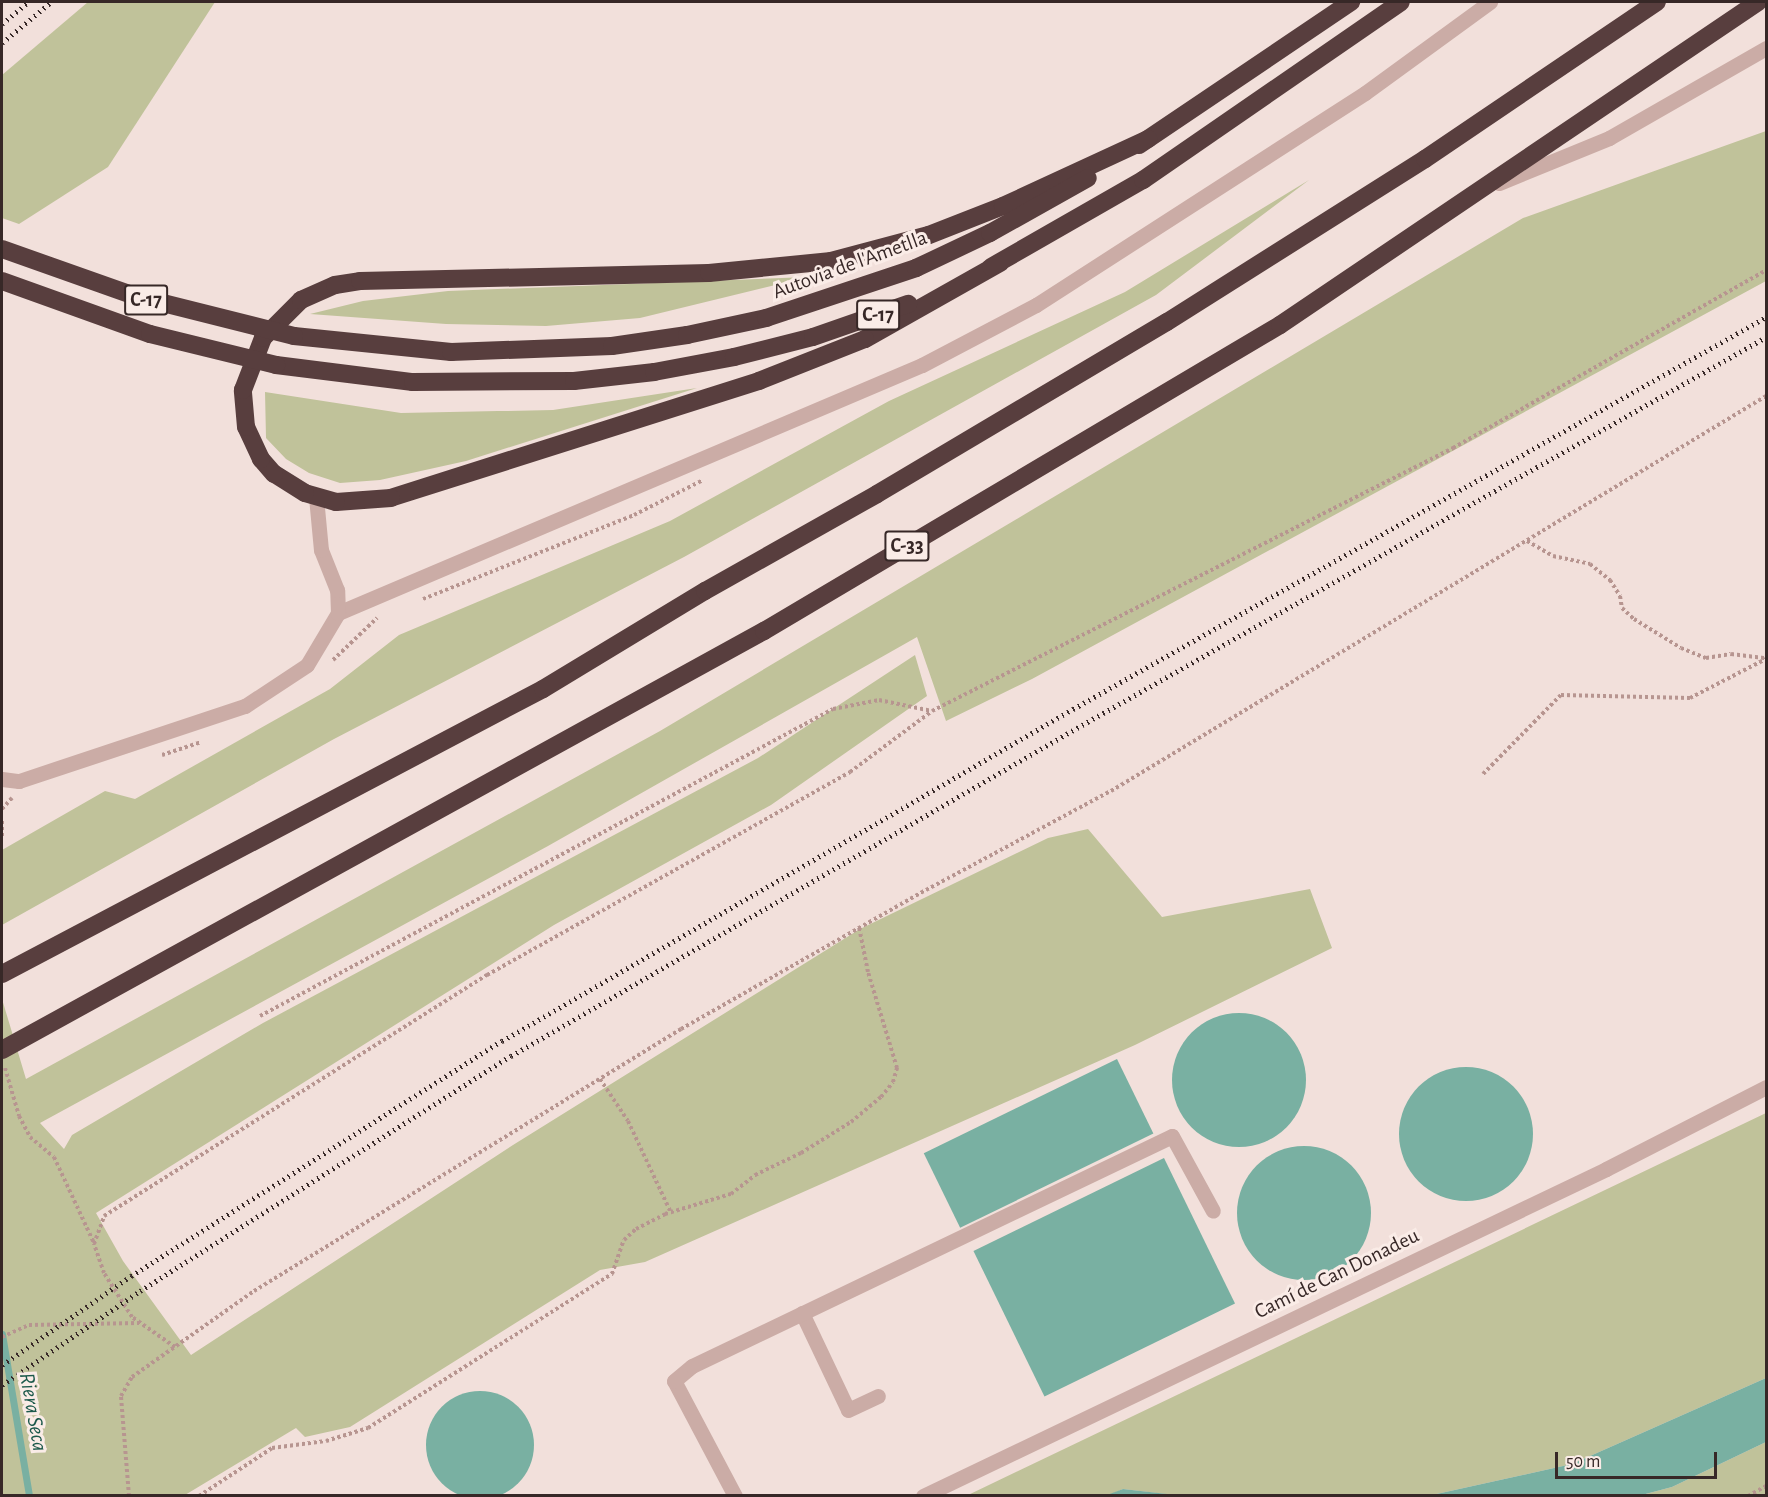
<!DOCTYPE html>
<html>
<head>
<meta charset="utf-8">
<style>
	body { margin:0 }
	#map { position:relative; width:1768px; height:1497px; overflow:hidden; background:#f2e0db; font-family:"Alegreya Sans",sans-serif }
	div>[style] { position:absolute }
	.green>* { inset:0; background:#c0c29a }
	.water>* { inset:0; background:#79b0a2; transform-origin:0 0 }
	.round { border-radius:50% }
	.stream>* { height:7px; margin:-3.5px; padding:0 3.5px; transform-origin:3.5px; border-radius:3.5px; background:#79b0a2 }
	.path>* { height:4px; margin-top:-2px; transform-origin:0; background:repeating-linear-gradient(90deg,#b79590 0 3px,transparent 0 6px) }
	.minor>* { height:15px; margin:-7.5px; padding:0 7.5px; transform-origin:7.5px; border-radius:7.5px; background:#cbaca6 }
	.highway>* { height:18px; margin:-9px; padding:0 9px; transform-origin:9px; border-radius:9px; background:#583e3e }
	.rail>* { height:4.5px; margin-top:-2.25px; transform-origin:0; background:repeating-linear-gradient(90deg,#372827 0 1.5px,transparent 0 6px) }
	.highway-bridge>* { height:18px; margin:-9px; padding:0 9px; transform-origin:9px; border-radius:9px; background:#583e3e }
	span { translate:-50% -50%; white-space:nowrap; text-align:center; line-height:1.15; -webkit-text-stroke:6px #faece7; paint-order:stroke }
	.shield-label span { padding:2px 4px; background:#faece7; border:2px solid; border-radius:4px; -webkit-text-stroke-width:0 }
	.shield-label { font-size:20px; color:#372827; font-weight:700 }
	.street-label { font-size:21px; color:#372827 }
	.water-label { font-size:22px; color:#1c594b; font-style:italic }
	.frame { position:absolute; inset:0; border:3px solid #372827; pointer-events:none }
	.scale { position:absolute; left:1555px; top:1452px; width:162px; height:27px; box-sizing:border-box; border:3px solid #372827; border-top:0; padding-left:8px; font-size:18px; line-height:21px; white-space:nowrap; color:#372827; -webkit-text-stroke:4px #faece7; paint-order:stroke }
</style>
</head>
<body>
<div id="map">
	<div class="green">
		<div style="clip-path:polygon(88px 2px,215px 2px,108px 167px,19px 224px,2px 218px,2px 75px)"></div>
		<div style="clip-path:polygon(1766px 131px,1766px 281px,1032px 679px,946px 721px,917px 637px,548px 846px,40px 1123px,64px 1149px,72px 1135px,263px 1023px,758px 758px,915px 655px,927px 696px,771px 805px,554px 925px,96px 1213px,123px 1261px,191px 1355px,513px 1145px,860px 929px,1048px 838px,1088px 829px,1162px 917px,1310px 889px,1332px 948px,1135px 1045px,645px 1262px,600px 1270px,350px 1427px,305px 1437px,296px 1428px,185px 1495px,2px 1496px,2px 999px,26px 1079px,660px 731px,1523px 218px)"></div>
		<div style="clip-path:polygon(1309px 180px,1156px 295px,684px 557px,334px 739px,2px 925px,2px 850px,105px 791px,135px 799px,330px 689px,399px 635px,670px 521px,889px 401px,1125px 292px)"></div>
		<div style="clip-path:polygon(808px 277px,640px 318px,546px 326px,446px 324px,310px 314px,363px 301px,448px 291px)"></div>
		<div style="clip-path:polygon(697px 388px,466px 461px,380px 480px,340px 483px,309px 473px,286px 459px,266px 438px,265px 392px,401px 413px,553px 410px)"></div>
		<div style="clip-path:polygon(1766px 1113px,1766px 1378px,1572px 1464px,1432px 1495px,1182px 1496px,1123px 1489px,1107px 1496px,966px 1496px)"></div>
		<div style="clip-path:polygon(1766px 1442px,1766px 1495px,1638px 1496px,1672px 1487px)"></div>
	</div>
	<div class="water">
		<div class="round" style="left:1172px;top:1013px;width:134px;height:134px"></div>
		<div style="left:1117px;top:1059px;width:83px;height:215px;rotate:64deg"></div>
		<div class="round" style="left:1399px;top:1067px;width:134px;height:134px"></div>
		<div class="round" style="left:1237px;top:1146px;width:134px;height:134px"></div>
		<div style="left:1164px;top:1158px;width:162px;height:212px;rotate:64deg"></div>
		<div style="clip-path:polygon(1766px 1378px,1766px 1442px,1672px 1487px,1638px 1496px,1432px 1495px,1572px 1464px)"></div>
		<div class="round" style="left:426px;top:1391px;width:108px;height:108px"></div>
		<div style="clip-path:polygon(1123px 1489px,1176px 1495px,1182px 1495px,1107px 1495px)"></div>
	</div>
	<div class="stream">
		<div style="left:2px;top:1334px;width:164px;rotate:80.5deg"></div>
	</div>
	<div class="path">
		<div style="left:1527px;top:541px;width:30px;rotate:30deg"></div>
		<div style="left:1553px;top:556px;width:38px;rotate:12deg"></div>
		<div style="left:1590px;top:564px;width:26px;rotate:39deg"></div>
		<div style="left:1610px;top:580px;width:19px;rotate:58deg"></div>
		<div style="left:1620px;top:596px;width:12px;rotate:81deg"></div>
		<div style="left:1622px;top:608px;width:16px;rotate:43deg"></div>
		<div style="left:1634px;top:619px;width:55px;rotate:31.7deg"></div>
		<div style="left:1681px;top:648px;width:27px;rotate:22deg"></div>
		<div style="left:1706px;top:658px;width:25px;rotate:-9deg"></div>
		<div style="left:1731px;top:654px;width:35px;rotate:7deg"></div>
		<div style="left:423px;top:599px;width:227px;rotate:-21.7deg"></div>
		<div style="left:634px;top:515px;width:77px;rotate:-26.9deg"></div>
		<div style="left:333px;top:660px;width:61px;rotate:-43.7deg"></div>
		<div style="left:162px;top:755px;width:41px;rotate:-18.4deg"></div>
		<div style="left:1483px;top:774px;width:111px;rotate:-45.4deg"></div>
		<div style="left:1561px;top:695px;width:129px;rotate:1.3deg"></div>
		<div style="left:1690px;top:698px;width:85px;rotate:-27.2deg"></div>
		<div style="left:2px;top:809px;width:15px;rotate:-48deg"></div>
		<div style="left:2px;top:821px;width:15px;rotate:90deg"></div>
		<div style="left:260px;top:1016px;width:650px;rotate:-28.18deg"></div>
		<div style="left:833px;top:709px;width:47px;rotate:-11.1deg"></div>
		<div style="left:879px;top:700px;width:54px;rotate:11.7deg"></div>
		<div style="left:5px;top:1068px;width:50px;rotate:73.7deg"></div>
		<div style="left:19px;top:1116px;width:24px;rotate:62deg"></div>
		<div style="left:30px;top:1137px;width:31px;rotate:40deg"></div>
		<div style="left:54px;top:1157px;width:95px;rotate:65.1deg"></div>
		<div style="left:600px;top:1079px;width:50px;rotate:56.3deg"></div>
		<div style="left:628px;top:1121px;width:102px;rotate:64.9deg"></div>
		<div style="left:2px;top:1337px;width:30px;rotate:-24deg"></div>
		<div style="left:29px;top:1325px;width:110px;rotate:-1deg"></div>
		<div style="left:175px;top:1347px;width:52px;rotate:-145.1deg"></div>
		<div style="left:132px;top:1317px;width:52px;rotate:-122.5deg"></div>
		<div style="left:104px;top:1273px;width:31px;rotate:-109deg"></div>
		<div style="left:94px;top:1244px;width:30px;rotate:-70deg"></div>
		<div style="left:104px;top:1216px;width:453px;rotate:-32.2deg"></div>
		<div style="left:487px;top:975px;width:416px;rotate:-29.2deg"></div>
		<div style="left:850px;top:772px;width:102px;rotate:-36.6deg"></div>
		<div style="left:932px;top:711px;width:584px;rotate:-26.78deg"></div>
		<div style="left:1453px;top:448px;width:360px;rotate:-29.6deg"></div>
		<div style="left:129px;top:1496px;width:100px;rotate:-94.6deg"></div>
		<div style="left:121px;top:1396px;width:22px;rotate:-60deg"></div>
		<div style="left:132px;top:1377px;width:149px;rotate:-35.2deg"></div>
		<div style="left:254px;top:1291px;width:501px;rotate:-31.53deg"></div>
		<div style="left:681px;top:1029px;width:282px;rotate:-29.6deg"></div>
		<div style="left:926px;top:890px;width:210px;rotate:-28.2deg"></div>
		<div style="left:1111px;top:791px;width:765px;rotate:-31.09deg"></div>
		<div style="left:199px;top:1496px;width:87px;rotate:-33.3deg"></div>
		<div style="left:272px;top:1448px;width:54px;rotate:-7.4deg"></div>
		<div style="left:326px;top:1441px;width:44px;rotate:-17.2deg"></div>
		<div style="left:368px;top:1428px;width:289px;rotate:-32.3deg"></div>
		<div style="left:612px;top:1274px;width:36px;rotate:-71deg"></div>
		<div style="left:624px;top:1240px;width:16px;rotate:-43deg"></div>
		<div style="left:636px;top:1229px;width:33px;rotate:-27deg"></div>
		<div style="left:665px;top:1214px;width:69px;rotate:-16.9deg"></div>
		<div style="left:731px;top:1194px;width:31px;rotate:-38deg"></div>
		<div style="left:755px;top:1175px;width:51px;rotate:-25.6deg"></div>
		<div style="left:801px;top:1153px;width:59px;rotate:-31.8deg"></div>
		<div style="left:851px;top:1122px;width:39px;rotate:-40deg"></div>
		<div style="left:881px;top:1097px;width:19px;rotate:-51deg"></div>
		<div style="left:893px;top:1082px;width:15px;rotate:-74deg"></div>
		<div style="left:897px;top:1068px;width:100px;rotate:-106.8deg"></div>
		<div style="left:868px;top:972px;width:46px;rotate:-101.3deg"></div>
		<div style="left:1748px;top:1496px;width:21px;rotate:-29deg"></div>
	</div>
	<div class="minor">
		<div style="left:1499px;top:183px;width:119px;rotate:-22.2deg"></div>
		<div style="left:1609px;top:138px;width:181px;rotate:-29.8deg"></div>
		<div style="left:338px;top:613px;width:634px;rotate:-23.01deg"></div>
		<div style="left:922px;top:365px;width:129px;rotate:-27.8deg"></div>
		<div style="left:1036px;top:305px;width:391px;rotate:-32.8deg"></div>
		<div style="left:1365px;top:93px;width:155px;rotate:-36.1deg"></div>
		<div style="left:2px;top:779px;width:17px;rotate:7deg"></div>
		<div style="left:19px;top:781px;width:238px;rotate:-18.4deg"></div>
		<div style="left:245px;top:706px;width:74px;rotate:-33.5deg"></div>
		<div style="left:307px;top:665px;width:61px;rotate:-59.2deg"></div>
		<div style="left:338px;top:613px;width:23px;rotate:-92deg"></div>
		<div style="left:337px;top:590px;width:43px;rotate:-111.8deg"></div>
		<div style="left:321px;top:550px;width:53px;rotate:-95.4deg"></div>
		<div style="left:802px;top:1313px;width:107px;rotate:64.6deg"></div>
		<div style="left:848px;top:1410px;width:33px;rotate:-25deg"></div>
		<div style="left:735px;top:1496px;width:130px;rotate:-117.9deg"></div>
		<div style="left:674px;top:1381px;width:23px;rotate:-40deg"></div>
		<div style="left:692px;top:1366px;width:532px;rotate:-25.6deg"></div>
		<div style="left:1172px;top:1136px;width:85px;rotate:61.3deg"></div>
		<div style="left:923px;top:1496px;width:757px;rotate:-25.58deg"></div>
		<div style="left:1606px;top:1169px;width:180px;rotate:-27.1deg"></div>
	</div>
	<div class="highway">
		<div style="left:1139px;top:145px;width:256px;rotate:-34deg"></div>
		<div style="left:1000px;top:263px;width:155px;rotate:150.6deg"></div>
		<div style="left:865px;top:339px;width:114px;rotate:158.4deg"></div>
		<div style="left:759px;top:381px;width:386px;rotate:162.4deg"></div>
		<div style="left:391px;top:498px;width:55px;rotate:175.8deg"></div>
		<div style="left:336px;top:502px;width:32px;rotate:-164deg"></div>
		<div style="left:305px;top:493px;width:36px;rotate:-148deg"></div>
		<div style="left:274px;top:474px;width:20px;rotate:-131deg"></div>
		<div style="left:261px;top:459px;width:35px;rotate:-115deg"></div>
		<div style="left:246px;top:427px;width:37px;rotate:-95deg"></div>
		<div style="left:243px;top:390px;width:56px;rotate:-69deg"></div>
		<div style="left:263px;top:338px;width:54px;rotate:-45deg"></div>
		<div style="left:301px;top:300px;width:37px;rotate:-24deg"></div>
		<div style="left:335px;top:285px;width:25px;rotate:-9deg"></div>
		<div style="left:360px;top:281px;width:349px;rotate:-1.3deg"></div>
		<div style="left:709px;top:273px;width:123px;rotate:-5.6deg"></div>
		<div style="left:831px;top:261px;width:101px;rotate:-14.9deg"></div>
		<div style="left:929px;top:235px;width:79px;rotate:-21.4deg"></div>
		<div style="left:1003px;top:206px;width:160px;rotate:-24.8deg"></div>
		<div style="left:991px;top:267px;width:175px;rotate:-29.8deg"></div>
		<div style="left:1143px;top:180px;width:313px;rotate:-34.6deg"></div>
		<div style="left:294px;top:336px;width:158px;rotate:5.8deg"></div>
		<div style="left:451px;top:352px;width:161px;rotate:-2.1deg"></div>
		<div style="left:612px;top:346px;width:76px;rotate:-8.3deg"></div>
		<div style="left:687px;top:335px;width:81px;rotate:-12.1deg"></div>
		<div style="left:766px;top:318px;width:158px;rotate:-18.4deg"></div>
		<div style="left:916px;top:268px;width:82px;rotate:-25.3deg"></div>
		<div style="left:990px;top:233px;width:112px;rotate:-29.3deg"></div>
		<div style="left:276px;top:365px;width:138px;rotate:7.1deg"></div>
		<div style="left:413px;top:382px;width:161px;rotate:-0.4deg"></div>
		<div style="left:574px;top:381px;width:81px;rotate:-6.4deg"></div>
		<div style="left:654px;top:372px;width:81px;rotate:-10.6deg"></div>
		<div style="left:734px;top:357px;width:81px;rotate:-14.2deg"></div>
		<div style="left:813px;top:337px;width:101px;rotate:-19.2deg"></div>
		<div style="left:2px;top:974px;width:611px;rotate:-27.78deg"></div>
		<div style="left:543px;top:689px;width:189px;rotate:-31.2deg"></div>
		<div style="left:705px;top:591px;width:197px;rotate:-29.4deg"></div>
		<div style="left:877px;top:494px;width:337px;rotate:-30.7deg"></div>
		<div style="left:1167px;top:322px;width:305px;rotate:-32.3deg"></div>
		<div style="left:1425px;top:159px;width:280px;rotate:-34.1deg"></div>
		<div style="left:2px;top:1050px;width:870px;rotate:-28.81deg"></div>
		<div style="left:764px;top:631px;width:600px;rotate:-30.67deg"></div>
		<div style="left:1280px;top:325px;width:577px;rotate:-34.05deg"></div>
	</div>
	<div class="rail">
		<div style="left:2px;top:24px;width:34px;rotate:-40deg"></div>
		<div style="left:2px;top:43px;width:64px;rotate:-39.9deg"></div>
		<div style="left:2px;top:1365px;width:157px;rotate:-34.6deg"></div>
		<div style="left:131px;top:1276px;width:439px;rotate:-32.4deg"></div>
		<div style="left:502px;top:1041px;width:661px;rotate:-30.18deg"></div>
		<div style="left:1073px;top:709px;width:796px;rotate:-29.49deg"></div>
		<div style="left:2px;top:1385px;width:167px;rotate:-34.3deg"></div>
		<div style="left:140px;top:1291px;width:439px;rotate:-32.4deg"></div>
		<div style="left:511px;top:1056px;width:660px;rotate:-30.1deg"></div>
		<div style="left:1082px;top:725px;width:786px;rotate:-29.56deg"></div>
	</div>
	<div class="highway-bridge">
		<div style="left:2px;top:249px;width:141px;rotate:19.5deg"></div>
		<div style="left:135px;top:296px;width:164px;rotate:14.1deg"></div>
		<div style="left:2px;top:281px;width:157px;rotate:19.7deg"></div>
		<div style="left:150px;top:334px;width:130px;rotate:13.8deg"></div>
	</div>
	<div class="shield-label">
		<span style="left:146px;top:300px">C-17</span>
		<span style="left:878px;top:315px">C-17</span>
		<span style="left:907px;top:546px">C-33</span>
	</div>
	<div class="street-label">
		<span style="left:850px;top:265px;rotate:-20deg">Autovia de l'Ametlla</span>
		<span style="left:1337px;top:1274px;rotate:-26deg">Camí de Can Donadeu</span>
	</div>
	<div class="water-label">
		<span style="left:33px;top:1412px;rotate:80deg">Riera Seca</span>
	</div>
	<div class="frame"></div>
	<div class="scale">50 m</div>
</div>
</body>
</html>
